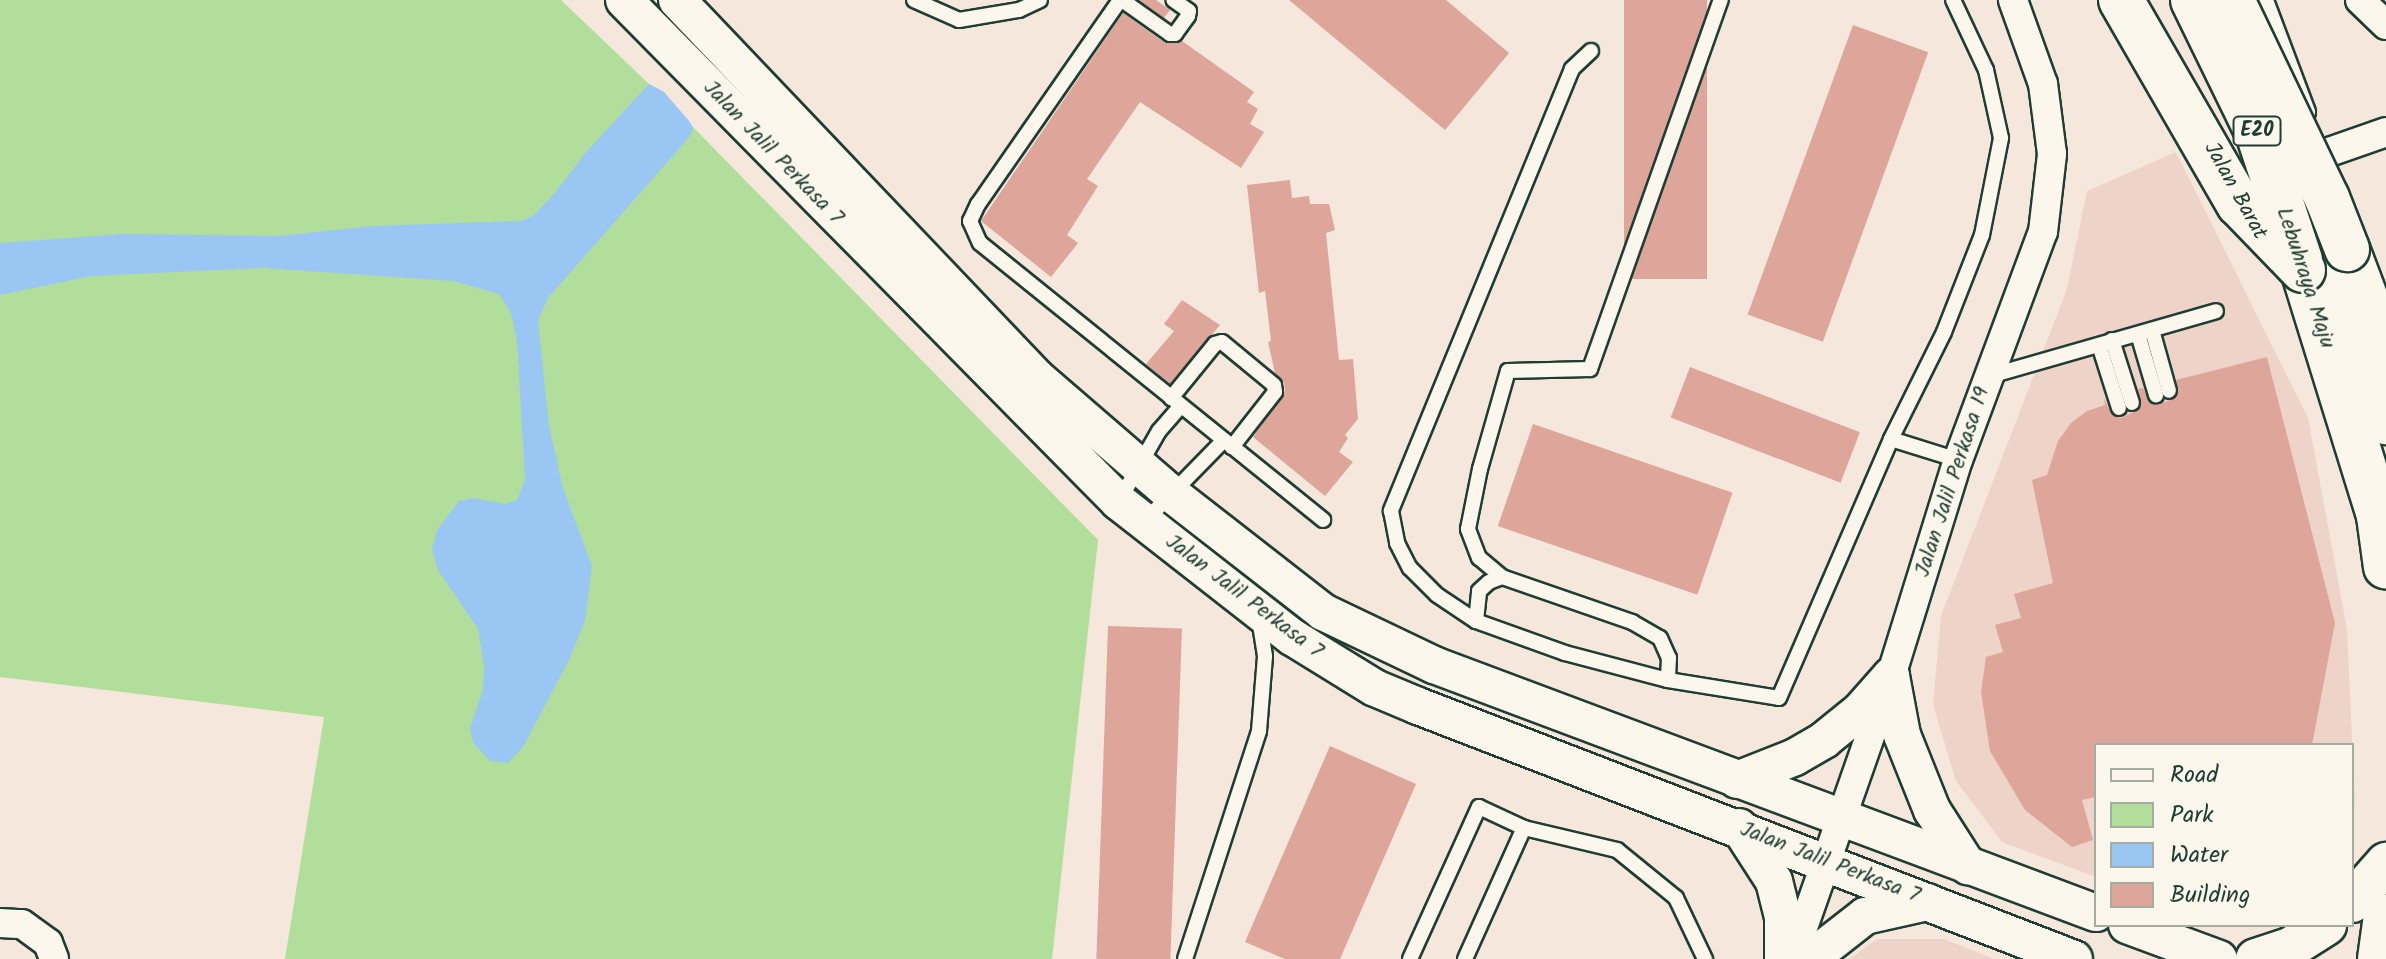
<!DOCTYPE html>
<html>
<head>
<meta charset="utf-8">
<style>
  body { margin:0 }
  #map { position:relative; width:2386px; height:959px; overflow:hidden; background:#f5e7dc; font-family:Kalam,sans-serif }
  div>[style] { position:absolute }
  .built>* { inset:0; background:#eed3c8 }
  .green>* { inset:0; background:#b2de9b }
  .water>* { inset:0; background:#99c6f3 }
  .building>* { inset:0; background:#dea59b; transform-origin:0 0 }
  .roads { filter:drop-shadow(2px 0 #1f3d34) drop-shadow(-2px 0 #1f3d34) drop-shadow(0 2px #1f3d34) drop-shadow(0 -2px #1f3d34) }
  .service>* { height:14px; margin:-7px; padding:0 7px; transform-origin:7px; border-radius:7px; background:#fbf7ec }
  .minor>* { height:28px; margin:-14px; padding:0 14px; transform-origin:14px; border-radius:14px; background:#fbf7ec }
  .tertiary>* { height:36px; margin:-18px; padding:0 18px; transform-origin:18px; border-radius:18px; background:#fbf7ec }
  .secondary>* { height:40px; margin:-20px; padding:0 20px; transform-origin:20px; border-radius:20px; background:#fbf7ec }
  .motorway>* { height:44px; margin:-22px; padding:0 22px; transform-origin:22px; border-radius:22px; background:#fbf7ec }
  .bridges { filter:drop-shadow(2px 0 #1f3d34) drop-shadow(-2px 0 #1f3d34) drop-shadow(0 2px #1f3d34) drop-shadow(0 -2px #1f3d34) }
  .motorway-bridge>* { height:44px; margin:-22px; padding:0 22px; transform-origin:22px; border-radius:22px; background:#fbf7ec }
  span { translate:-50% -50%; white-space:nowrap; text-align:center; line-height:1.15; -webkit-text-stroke:6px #fbf7ec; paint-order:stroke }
  .shield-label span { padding:2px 6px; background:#fbf7ec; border:2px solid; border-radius:6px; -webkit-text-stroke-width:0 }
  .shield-label { font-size:20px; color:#1f3d34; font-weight:700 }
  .street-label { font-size:22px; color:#1f3d34 }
  .legend { position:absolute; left:2094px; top:743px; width:260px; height:184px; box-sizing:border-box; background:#fbf7ec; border:2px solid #a3ada2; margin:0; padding:10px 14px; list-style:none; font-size:24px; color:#1f3d34 }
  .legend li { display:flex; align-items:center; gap:16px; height:40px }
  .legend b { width:40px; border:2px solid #a3ada2 }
</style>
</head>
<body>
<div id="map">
  <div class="built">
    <div style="clip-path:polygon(2176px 152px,2308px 418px,2347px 629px,2355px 803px,2352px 812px,2352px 745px,2096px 745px,2096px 877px,2002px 842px,1956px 781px,1933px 705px,1941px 616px,2067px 289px,2087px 191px)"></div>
    <div style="clip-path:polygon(1944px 939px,1994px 959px,1850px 959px,1877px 939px)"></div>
  </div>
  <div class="green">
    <div style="clip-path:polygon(0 0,561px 0,649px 84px,664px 92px,693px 127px,1098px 540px,1052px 959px,285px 959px,324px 717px,0 677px)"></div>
  </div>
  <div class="water">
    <div style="clip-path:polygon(649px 84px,664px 92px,689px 121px,693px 127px,691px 135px,548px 298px,538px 320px,549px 426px,563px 488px,592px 566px,585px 621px,569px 660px,523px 747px,508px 763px,490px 761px,473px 743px,470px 728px,483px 689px,484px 665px,478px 629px,438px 570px,432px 549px,437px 530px,459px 501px,473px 498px,506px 504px,517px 500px,525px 480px,517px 341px,511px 313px,499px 294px,453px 281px,264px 268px,91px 276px,0 295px,0 243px,124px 234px,279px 236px,373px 226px,521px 221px,534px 215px,554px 194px,587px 151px)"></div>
  </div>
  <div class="building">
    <div style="clip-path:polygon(1139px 0,1156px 0,1170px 10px,1164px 18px)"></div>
    <div style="clip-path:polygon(1289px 0,1446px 0,1509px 53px,1445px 130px)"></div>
    <div style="left:1624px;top:0;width:83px;height:279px"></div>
    <div style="clip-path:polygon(1123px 13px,1165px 43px,1182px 41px,1254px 92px,1247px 102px,1258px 109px,1250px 124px,1264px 132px,1241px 168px,1140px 102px,1087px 179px,1098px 186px,1067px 235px,1078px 243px,1051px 277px,981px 221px)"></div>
    <div style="left:1853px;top:25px;width:80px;height:308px;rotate:20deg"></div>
    <div style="clip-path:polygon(1290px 180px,1292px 198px,1309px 196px,1310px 204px,1329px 204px,1335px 230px,1326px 233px,1339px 360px,1353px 359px,1358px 419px,1345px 435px,1348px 438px,1339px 452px,1353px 462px,1325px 496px,1253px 437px,1285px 391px,1284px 383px,1275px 373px,1268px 342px,1271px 341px,1265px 291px,1259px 293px,1247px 185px)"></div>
    <div style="clip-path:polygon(1182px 300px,1220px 325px,1170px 384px,1146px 364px,1174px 331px,1164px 324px)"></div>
    <div style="clip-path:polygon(2267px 357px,2335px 623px,2312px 745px,2096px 745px,2096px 797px,2082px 800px,2093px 840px,2072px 847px,2025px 810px,1990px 751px,1981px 692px,1986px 657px,2003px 652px,1995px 625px,2021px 618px,2014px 594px,2053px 583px,2032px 480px,2047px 475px,2058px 441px,2071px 423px,2087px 411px,2105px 405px,2104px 398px,2112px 415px,2121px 418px,2140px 409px,2138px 389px,2143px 388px,2149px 402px,2158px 405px,2177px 397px,2176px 380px)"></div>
    <div style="left:1690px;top:367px;width:182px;height:54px;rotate:21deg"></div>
    <div style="left:1533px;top:424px;width:211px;height:108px;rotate:19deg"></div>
    <div style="left:1108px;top:626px;width:74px;height:333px;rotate:2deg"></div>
    <div style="clip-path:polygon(1330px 746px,1416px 784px,1340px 959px,1285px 959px,1245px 942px)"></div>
  </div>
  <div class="roads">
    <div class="service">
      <div style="left:914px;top:0;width:49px;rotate:24deg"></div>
      <div style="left:959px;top:20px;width:61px;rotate:-9.5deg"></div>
      <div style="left:1019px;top:10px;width:23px;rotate:-25deg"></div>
      <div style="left:1120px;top:0;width:249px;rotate:124.8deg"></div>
      <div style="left:978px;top:204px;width:19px;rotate:115deg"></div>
      <div style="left:970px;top:221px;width:24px;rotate:66deg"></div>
      <div style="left:980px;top:243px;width:441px;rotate:38.9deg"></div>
      <div style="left:1122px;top:0;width:59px;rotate:35.3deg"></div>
      <div style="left:1170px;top:34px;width:5px"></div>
      <div style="left:1175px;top:34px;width:22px;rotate:-54deg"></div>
      <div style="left:1188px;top:16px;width:5px;rotate:-79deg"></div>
      <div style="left:1189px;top:11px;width:19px;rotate:-145deg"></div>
      <div style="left:2266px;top:0;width:120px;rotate:69.4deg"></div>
      <div style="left:1591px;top:51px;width:26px;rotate:137deg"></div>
      <div style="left:1572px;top:69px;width:478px;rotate:112.3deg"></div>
      <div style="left:1391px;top:511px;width:33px;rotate:79deg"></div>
      <div style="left:1397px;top:543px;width:28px;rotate:63deg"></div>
      <div style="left:1410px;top:568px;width:38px;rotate:45deg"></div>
      <div style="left:1437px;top:595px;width:47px;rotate:33.7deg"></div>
      <div style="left:1476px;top:621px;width:95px;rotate:19.8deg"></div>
      <div style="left:1565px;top:653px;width:106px;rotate:14.7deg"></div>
      <div style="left:1668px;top:680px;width:112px;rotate:9.2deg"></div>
      <div style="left:1779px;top:698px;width:282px;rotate:-66.6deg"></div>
      <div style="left:1891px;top:439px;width:119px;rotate:-63.6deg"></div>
      <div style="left:1944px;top:332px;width:104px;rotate:-68.6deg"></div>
      <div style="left:1982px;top:235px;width:99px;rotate:-78.9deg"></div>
      <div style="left:2001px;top:138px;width:70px;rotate:-102.4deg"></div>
      <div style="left:1986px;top:70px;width:77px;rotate:-115.2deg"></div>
      <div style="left:2152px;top:330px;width:63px;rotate:74.4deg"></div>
      <div style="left:2138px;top:334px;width:64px;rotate:73.6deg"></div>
      <div style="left:2112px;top:340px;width:66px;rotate:72.4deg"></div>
      <div style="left:2099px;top:345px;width:66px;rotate:72.4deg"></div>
      <div style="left:1990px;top:376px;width:235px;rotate:-16deg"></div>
      <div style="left:1171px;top:398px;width:70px;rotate:-50.8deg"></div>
      <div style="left:1215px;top:344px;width:7px;rotate:-16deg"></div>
      <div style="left:1222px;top:342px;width:67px;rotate:39.6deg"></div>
      <div style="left:1274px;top:385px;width:7px;rotate:82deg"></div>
      <div style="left:1275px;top:392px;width:70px;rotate:128deg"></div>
      <div style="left:1891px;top:439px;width:70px;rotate:17.4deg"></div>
      <div style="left:1119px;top:501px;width:81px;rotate:-60.3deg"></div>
      <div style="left:1159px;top:431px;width:33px;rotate:-49deg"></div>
      <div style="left:1145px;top:521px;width:113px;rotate:-45.7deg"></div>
      <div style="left:1502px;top:577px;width:30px;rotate:-140deg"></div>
      <div style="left:1479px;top:558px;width:31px;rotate:-111deg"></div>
      <div style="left:1468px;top:529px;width:61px;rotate:-78.7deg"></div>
      <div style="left:1480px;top:469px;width:102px;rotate:-74.1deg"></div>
      <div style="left:1508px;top:371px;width:82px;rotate:-1.4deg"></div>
      <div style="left:1590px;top:369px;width:392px;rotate:-70.5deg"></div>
      <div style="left:1476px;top:621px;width:30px;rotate:-84deg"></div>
      <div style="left:1479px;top:591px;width:13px;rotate:-42deg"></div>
      <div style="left:1489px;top:582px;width:14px;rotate:-21deg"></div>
      <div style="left:1502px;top:577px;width:138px;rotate:19.1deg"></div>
      <div style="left:1632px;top:622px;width:32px;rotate:30deg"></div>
      <div style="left:1660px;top:638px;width:22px;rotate:66deg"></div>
      <div style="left:1669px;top:658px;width:22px;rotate:93deg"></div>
      <div style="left:1185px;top:959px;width:240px;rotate:-72deg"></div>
      <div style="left:1259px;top:731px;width:75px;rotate:-85.4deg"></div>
      <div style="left:1265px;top:656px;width:36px;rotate:-99deg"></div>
      <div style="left:1410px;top:959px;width:167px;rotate:-65.6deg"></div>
      <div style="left:1479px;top:807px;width:50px;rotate:25deg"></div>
      <div style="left:1524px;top:828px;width:96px;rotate:13.3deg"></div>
      <div style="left:1617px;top:850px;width:76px;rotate:39.1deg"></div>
      <div style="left:1676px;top:898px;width:68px;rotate:64.6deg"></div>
      <div style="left:1465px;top:959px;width:144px;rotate:-65.8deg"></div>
    </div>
    <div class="minor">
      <div style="left:2360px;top:0;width:36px;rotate:44deg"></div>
      <div style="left:2292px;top:165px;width:100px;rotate:-19.3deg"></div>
      <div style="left:0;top:923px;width:22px;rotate:3deg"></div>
      <div style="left:22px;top:924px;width:32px;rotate:36deg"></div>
      <div style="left:48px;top:943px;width:17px;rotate:69deg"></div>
      <div style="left:1792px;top:959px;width:300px;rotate:-70.7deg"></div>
      <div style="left:1891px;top:676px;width:226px;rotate:-72.8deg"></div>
      <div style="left:1958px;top:460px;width:243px;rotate:-69.6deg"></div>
      <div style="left:2043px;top:232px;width:79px;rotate:-83.4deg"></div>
      <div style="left:2052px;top:154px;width:71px;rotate:-97.3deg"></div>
      <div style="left:2043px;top:84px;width:89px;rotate:-109.7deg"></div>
    </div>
    <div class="tertiary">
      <div style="left:624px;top:0;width:705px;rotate:45.4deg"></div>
      <div style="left:1119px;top:502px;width:219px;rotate:38deg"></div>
      <div style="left:1292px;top:637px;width:97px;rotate:31.6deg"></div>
      <div style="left:1375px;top:688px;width:47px;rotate:22.7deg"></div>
      <div style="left:1418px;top:706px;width:703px;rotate:21.09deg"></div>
      <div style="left:677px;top:0;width:522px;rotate:46.4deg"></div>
      <div style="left:1037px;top:378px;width:174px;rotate:40.8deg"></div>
      <div style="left:1169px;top:492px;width:195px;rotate:37.9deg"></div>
      <div style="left:1323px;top:612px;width:123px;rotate:25.5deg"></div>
      <div style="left:1434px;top:665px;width:707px;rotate:20.54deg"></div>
      <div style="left:1891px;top:676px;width:60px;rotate:79.4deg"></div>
      <div style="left:1902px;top:735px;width:81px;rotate:68.2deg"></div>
      <div style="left:1932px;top:810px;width:67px;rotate:57.3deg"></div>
      <div style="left:1737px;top:780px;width:62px;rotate:-21.6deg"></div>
      <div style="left:1795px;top:757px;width:34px;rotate:-30deg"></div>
      <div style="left:1824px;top:740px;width:46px;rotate:-38.9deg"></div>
      <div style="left:1860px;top:711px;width:47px;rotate:-48.5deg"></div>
      <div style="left:1739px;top:827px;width:64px;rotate:57.1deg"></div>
      <div style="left:1774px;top:881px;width:38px;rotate:76deg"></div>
      <div style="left:1783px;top:918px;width:41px;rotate:90deg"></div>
      <div style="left:2127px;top:925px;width:98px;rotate:20.3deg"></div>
      <div style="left:1810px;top:959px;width:70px;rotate:-38deg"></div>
      <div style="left:1865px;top:916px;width:64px;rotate:-12.7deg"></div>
    </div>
    <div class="secondary">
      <div style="left:2295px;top:207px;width:75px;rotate:61.4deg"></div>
      <div style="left:2331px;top:273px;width:161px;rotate:70deg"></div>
      <div style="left:2352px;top:902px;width:52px;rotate:-48.9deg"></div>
      <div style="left:2256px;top:959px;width:36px;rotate:-18deg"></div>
      <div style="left:2290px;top:948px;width:43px;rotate:-32.6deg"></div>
    </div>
    <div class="motorway">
      <div style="left:2347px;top:249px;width:110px;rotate:69.3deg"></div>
      <div style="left:2303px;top:270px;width:257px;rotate:72.8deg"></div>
      <div style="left:2379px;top:516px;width:51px;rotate:82.2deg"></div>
      <div style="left:2380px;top:959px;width:43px;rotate:-82.1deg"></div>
    </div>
  </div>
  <div class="bridges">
    <div class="motorway-bridge">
      <div style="left:2121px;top:0;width:236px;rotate:60deg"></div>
      <div style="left:2239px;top:204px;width:92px;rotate:45.9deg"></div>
      <div style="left:2193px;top:0;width:148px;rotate:64deg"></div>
      <div style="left:2258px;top:133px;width:134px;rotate:71.7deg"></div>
      <div style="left:2232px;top:0;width:220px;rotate:64.4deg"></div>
      <div style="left:2327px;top:198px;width:55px;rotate:68.6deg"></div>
    </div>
  </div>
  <div class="shield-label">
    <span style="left:2257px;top:131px">E20</span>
  </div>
  <div class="street-label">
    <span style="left:773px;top:153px;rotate:46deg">Jalan Jalil Perkasa 7</span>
    <span style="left:2235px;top:191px;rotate:61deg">Jalan Barat</span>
    <span style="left:2305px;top:278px;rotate:72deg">Lebuhraya Maju</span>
    <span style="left:1953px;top:482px;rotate:-72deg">Jalan Jalil Perkasa 19</span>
    <span style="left:1244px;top:597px;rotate:37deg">Jalan Jalil Perkasa 7</span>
    <span style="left:1830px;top:863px;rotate:21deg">Jalan Jalil Perkasa 7</span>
  </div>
  <ul class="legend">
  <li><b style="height:10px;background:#fbf7ec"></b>Road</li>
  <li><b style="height:22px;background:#b2de9b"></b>Park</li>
  <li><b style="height:22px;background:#99c6f3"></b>Water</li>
  <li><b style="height:22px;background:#dea59b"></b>Building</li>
  </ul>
</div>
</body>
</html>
